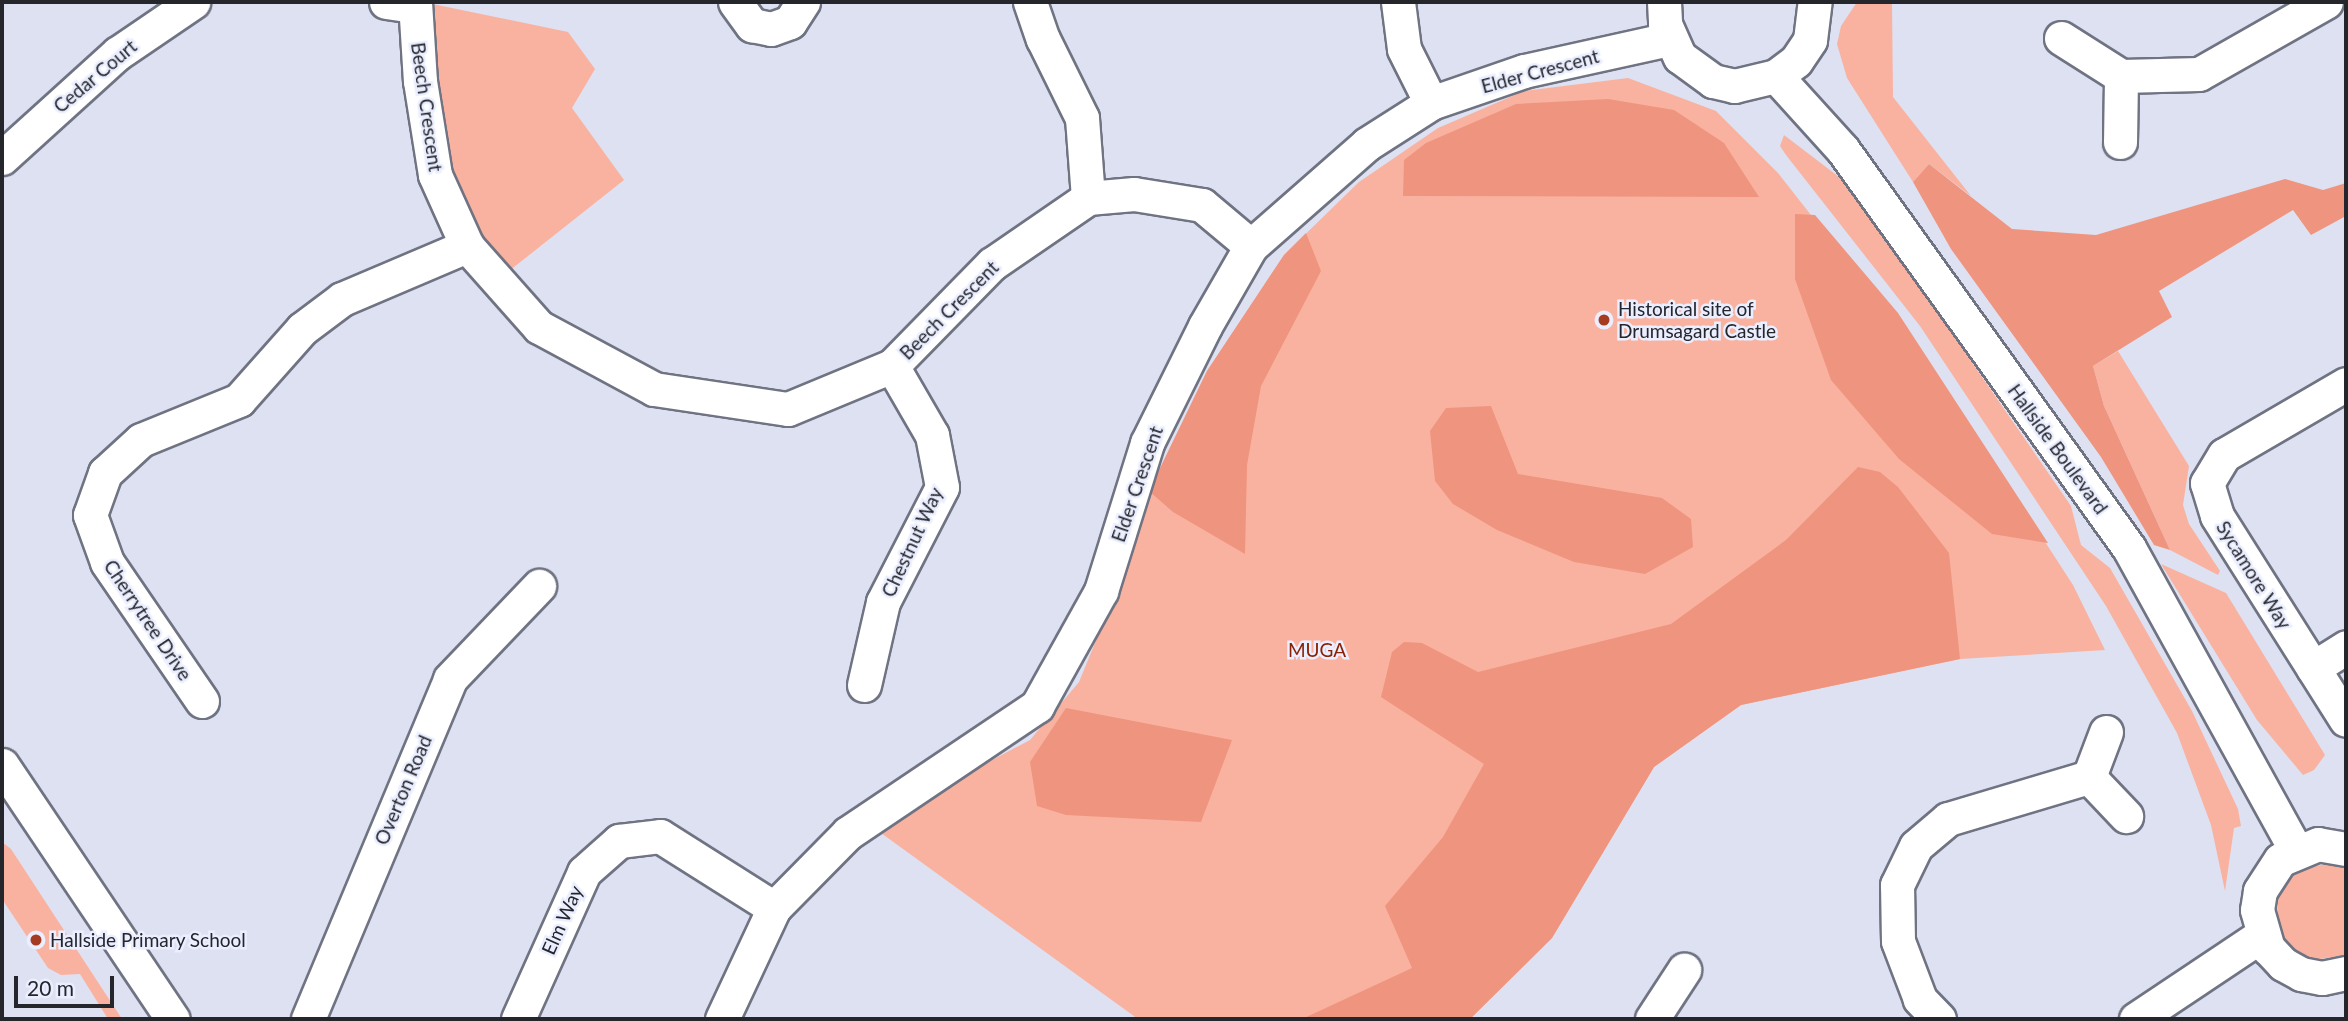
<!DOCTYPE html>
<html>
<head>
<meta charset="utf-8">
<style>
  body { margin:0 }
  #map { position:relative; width:2348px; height:1021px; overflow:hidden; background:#dde1f2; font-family:Lato,sans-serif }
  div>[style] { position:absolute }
  .green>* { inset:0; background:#f9b2a0 }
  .forest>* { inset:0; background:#ef947e }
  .roads { filter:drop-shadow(2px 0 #6f7382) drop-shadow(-2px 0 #6f7382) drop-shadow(0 2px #6f7382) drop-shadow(0 -2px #6f7382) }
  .minor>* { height:33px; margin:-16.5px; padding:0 16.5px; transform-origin:16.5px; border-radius:16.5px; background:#fff }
  .dots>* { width:19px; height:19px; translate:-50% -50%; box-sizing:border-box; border:4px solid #eaeeff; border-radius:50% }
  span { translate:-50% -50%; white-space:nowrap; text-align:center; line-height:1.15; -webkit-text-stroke:5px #eaeeff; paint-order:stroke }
  .street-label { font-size:19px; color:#24262c }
  .poi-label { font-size:19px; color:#24262c }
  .left { translate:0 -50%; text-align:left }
  .park-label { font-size:19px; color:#8b2103 }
  .frame { position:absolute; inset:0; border:4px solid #24262c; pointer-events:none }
  .scale { position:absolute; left:14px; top:976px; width:100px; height:32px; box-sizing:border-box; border:4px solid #24262c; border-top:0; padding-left:9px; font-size:21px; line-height:24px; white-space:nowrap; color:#24262c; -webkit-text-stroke:5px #eaeeff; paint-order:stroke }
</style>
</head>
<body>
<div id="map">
  <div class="green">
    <div style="clip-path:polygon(423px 2px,568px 32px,595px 69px,572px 108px,624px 180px,504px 275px,439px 171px)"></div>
    <div style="clip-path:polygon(1857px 2px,1892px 2px,1893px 97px,1971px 196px,1929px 164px,1913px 182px,1847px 78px,1837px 44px,1841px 26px)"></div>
    <div style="clip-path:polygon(1628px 78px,1716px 111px,1778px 173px,1887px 312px,1979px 440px,2073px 585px,2105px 650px,1960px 659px,1741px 705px,1654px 767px,1552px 938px,1470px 1019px,1138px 1019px,881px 833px,930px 793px,1030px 740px,1079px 682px,1124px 572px,1149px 491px,1207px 371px,1284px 255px,1359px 182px,1438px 128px,1524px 91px)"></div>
    <div style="clip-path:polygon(1784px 135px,1843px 180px,1882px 232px,2071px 506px,2081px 545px,2110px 568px,2192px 711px,2238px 809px,2241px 826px,2234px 828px,2225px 891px,2211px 825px,2177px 733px,2106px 606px,1920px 326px,1786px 155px,1780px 146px)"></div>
    <div style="clip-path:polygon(2118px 351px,2189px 466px,2183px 505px,2189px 524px,2220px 571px,2218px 575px,2170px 550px,2104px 406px,2093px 366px)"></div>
    <div style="clip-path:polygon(2161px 564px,2226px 593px,2325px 755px,2314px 770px,2303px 775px,2257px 720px)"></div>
    <div style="clip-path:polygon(2px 842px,11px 849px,122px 1019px,108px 1019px,80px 974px,61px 975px,48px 968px,2px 899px)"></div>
    <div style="clip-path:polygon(2329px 863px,2346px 868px,2346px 955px,2313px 960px,2286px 944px,2278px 929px,2277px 896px,2297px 871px)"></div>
  </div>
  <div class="forest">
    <div style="clip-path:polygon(1608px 99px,1674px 110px,1724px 143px,1759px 197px,1403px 196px,1404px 160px,1426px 143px,1516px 104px)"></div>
    <div style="clip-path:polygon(1929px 164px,2012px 229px,2096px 235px,2285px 179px,2323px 190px,2346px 183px,2346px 216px,2311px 235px,2293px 210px,2159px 291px,2172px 317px,2093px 366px,2104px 406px,2170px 550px,2154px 545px,2101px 457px,1951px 249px,1913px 182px)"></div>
    <div style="clip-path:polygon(1795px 214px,1815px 215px,1898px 313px,2048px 543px,1992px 534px,1899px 459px,1831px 380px,1795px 279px)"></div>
    <div style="clip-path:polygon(1306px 233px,1321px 271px,1261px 386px,1247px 465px,1245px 554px,1173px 512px,1149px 491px,1207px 371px,1284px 255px)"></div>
    <div style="clip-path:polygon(1491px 406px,1518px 474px,1662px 498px,1691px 519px,1693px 547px,1645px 574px,1574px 562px,1497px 530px,1453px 504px,1435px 481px,1430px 431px,1446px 408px)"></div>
    <div style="clip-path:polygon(1858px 467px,1880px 472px,1898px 487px,1949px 553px,1960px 659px,1741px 705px,1654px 767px,1552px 938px,1470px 1019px,1302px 1019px,1412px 968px,1385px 906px,1443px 837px,1484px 764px,1381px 697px,1392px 652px,1404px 642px,1422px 643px,1478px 672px,1671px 624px,1786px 540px)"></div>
    <div style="clip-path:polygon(1066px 708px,1232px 740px,1201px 822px,1066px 815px,1037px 806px,1030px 762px)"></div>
  </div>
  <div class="roads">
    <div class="minor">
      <div style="left:386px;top:2px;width:29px;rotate:8deg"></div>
      <div style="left:415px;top:2px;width:79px;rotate:86.4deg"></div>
      <div style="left:420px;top:81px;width:95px;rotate:80.9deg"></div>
      <div style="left:435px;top:175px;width:78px;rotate:65.7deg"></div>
      <div style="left:467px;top:246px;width:108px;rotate:48.4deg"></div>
      <div style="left:539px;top:327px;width:131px;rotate:28.3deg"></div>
      <div style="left:654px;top:389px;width:135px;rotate:8.5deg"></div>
      <div style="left:788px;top:409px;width:113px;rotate:-22.5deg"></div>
      <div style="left:892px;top:366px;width:143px;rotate:-45.6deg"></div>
      <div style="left:992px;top:264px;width:116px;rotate:-34.5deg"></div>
      <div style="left:1088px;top:198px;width:46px;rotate:-5deg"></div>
      <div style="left:1134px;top:194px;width:69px;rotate:9.2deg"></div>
      <div style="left:1202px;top:205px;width:64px;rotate:39.9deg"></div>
      <div style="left:735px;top:2px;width:29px;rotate:54deg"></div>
      <div style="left:752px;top:25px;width:19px;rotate:12deg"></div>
      <div style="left:771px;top:29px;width:20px;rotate:-20deg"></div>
      <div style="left:790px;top:22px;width:24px;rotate:-57deg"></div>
      <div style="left:1030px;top:2px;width:39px;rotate:71deg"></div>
      <div style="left:1043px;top:39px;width:88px;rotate:63.7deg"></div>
      <div style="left:1082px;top:118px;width:80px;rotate:85.7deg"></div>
      <div style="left:1398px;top:2px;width:47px;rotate:82.7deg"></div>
      <div style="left:1404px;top:49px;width:60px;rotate:63.4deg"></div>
      <div style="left:1664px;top:2px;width:22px;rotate:87deg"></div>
      <div style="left:1665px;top:24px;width:36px;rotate:66deg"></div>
      <div style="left:1680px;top:57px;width:41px;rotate:36deg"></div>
      <div style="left:1713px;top:81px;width:22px;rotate:13deg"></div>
      <div style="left:1734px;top:86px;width:43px;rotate:-13.4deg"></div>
      <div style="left:1776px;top:76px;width:25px;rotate:-37deg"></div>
      <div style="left:1796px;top:61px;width:25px;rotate:-56deg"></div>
      <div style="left:1810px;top:40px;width:38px;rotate:-83deg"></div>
      <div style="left:2061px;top:38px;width:71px;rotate:32.3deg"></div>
      <div style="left:2121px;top:76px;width:78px;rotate:-1.5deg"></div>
      <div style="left:2199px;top:74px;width:146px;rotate:-29.6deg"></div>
      <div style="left:1776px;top:76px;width:100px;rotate:47.8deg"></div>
      <div style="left:1843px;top:150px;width:490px;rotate:54.3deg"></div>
      <div style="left:2129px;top:548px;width:345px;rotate:61.1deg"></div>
      <div style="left:2120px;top:142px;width:66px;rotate:-89.1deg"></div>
      <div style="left:2px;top:158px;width:156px;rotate:-42.2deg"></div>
      <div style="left:118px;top:53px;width:91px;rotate:-34.2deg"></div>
      <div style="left:2346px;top:384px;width:141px;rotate:149.8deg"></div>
      <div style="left:2224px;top:455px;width:33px;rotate:121deg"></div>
      <div style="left:2207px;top:483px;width:34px;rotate:73deg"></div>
      <div style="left:2217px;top:516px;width:241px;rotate:57.7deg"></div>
      <div style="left:2313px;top:668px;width:39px;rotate:-32deg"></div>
      <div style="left:864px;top:685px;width:85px;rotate:-77.1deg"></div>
      <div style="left:883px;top:602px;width:129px;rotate:-62.8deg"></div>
      <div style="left:942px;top:487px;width:53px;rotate:-100.9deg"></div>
      <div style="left:932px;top:435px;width:80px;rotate:-120.1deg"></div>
      <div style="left:202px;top:701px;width:168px;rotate:-124.4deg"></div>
      <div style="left:107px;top:562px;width:50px;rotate:-109.9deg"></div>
      <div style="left:90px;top:515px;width:45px;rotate:-70.3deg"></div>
      <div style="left:105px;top:473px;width:49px;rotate:-42.5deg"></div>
      <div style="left:141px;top:440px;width:106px;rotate:-22.2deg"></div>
      <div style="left:239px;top:400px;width:95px;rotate:-48.4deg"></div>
      <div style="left:302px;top:329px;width:50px;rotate:-36.9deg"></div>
      <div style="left:342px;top:299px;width:136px;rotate:-23deg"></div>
      <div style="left:2106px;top:732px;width:48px;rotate:110.7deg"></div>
      <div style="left:2089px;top:777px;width:54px;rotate:46.5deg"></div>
      <div style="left:2px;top:765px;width:306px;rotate:56.1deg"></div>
      <div style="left:2346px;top:849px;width:28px;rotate:-170deg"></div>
      <div style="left:2318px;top:844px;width:41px;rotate:157.2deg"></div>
      <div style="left:2280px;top:860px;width:37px;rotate:123deg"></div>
      <div style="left:2260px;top:891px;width:19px;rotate:99deg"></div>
      <div style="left:2257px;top:910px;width:40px;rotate:74deg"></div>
      <div style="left:2268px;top:948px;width:22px;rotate:47deg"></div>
      <div style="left:2283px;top:964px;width:21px;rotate:29deg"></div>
      <div style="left:2301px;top:974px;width:21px;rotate:11deg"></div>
      <div style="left:2322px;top:978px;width:25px;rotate:-12deg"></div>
      <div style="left:308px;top:1019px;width:368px;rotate:-67.3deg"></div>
      <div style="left:450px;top:679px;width:129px;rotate:-46.3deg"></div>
      <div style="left:518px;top:1019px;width:161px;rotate:-65.8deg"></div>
      <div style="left:584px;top:872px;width:47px;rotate:-41.5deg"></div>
      <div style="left:619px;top:841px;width:41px;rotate:-7deg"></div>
      <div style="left:660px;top:836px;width:135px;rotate:32.3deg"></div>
      <div style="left:722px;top:1019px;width:123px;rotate:-64.9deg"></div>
      <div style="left:774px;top:908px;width:105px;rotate:-45.4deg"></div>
      <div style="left:848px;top:833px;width:228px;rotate:-33.9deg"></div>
      <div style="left:1037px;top:706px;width:132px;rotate:-60.9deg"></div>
      <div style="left:1101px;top:591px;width:155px;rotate:-72.7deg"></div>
      <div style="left:1147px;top:443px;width:131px;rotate:-63.6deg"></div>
      <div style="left:1205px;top:326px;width:92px;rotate:-60.1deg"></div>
      <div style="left:1251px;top:246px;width:154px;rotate:-41.3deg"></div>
      <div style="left:1367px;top:144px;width:76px;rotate:-32.6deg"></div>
      <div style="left:1431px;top:103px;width:98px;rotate:-19deg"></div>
      <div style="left:1524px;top:71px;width:148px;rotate:-12.4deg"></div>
      <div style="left:1652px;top:1019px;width:59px;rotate:-56.9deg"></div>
      <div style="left:1939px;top:1019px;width:28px;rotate:-134deg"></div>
      <div style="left:1920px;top:999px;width:62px;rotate:-110.8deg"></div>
      <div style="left:1898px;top:941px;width:56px;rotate:-91deg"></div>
      <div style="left:1897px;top:885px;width:43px;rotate:-64deg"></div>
      <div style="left:1916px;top:846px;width:42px;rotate:-40.2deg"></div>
      <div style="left:1948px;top:819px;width:147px;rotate:-16.6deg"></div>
      <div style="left:2136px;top:1019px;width:151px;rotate:-33.7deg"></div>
    </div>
  </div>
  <div class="dots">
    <div style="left:1604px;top:320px;background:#a53c22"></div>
    <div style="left:36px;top:940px;background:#a53c22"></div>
  </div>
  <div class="street-label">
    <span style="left:1540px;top:71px;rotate:-15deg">Elder Crescent</span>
    <span style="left:95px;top:76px;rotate:-40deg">Cedar Court</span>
    <span style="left:427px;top:107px;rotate:82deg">Beech Crescent</span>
    <span style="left:949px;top:310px;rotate:-45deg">Beech Crescent</span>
    <span style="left:2058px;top:449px;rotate:54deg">Hallside Boulevard</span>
    <span style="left:1137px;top:484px;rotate:-71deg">Elder Crescent</span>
    <span style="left:912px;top:542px;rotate:-65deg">Chestnut Way</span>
    <span style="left:2254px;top:575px;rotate:58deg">Sycamore Way</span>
    <span style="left:148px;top:620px;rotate:56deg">Cherrytree Drive</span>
    <span style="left:403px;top:790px;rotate:-67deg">Overton Road</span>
    <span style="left:562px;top:920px;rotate:-66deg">Elm Way</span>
  </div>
  <div class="poi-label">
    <span class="left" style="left:1618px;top:320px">Historical site of<br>Drumsagard Castle</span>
    <span class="left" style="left:50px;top:940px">Hallside Primary School</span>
  </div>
  <div class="park-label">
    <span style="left:1317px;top:650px">MUGA</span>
  </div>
  <div class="frame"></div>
  <div class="scale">20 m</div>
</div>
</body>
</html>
